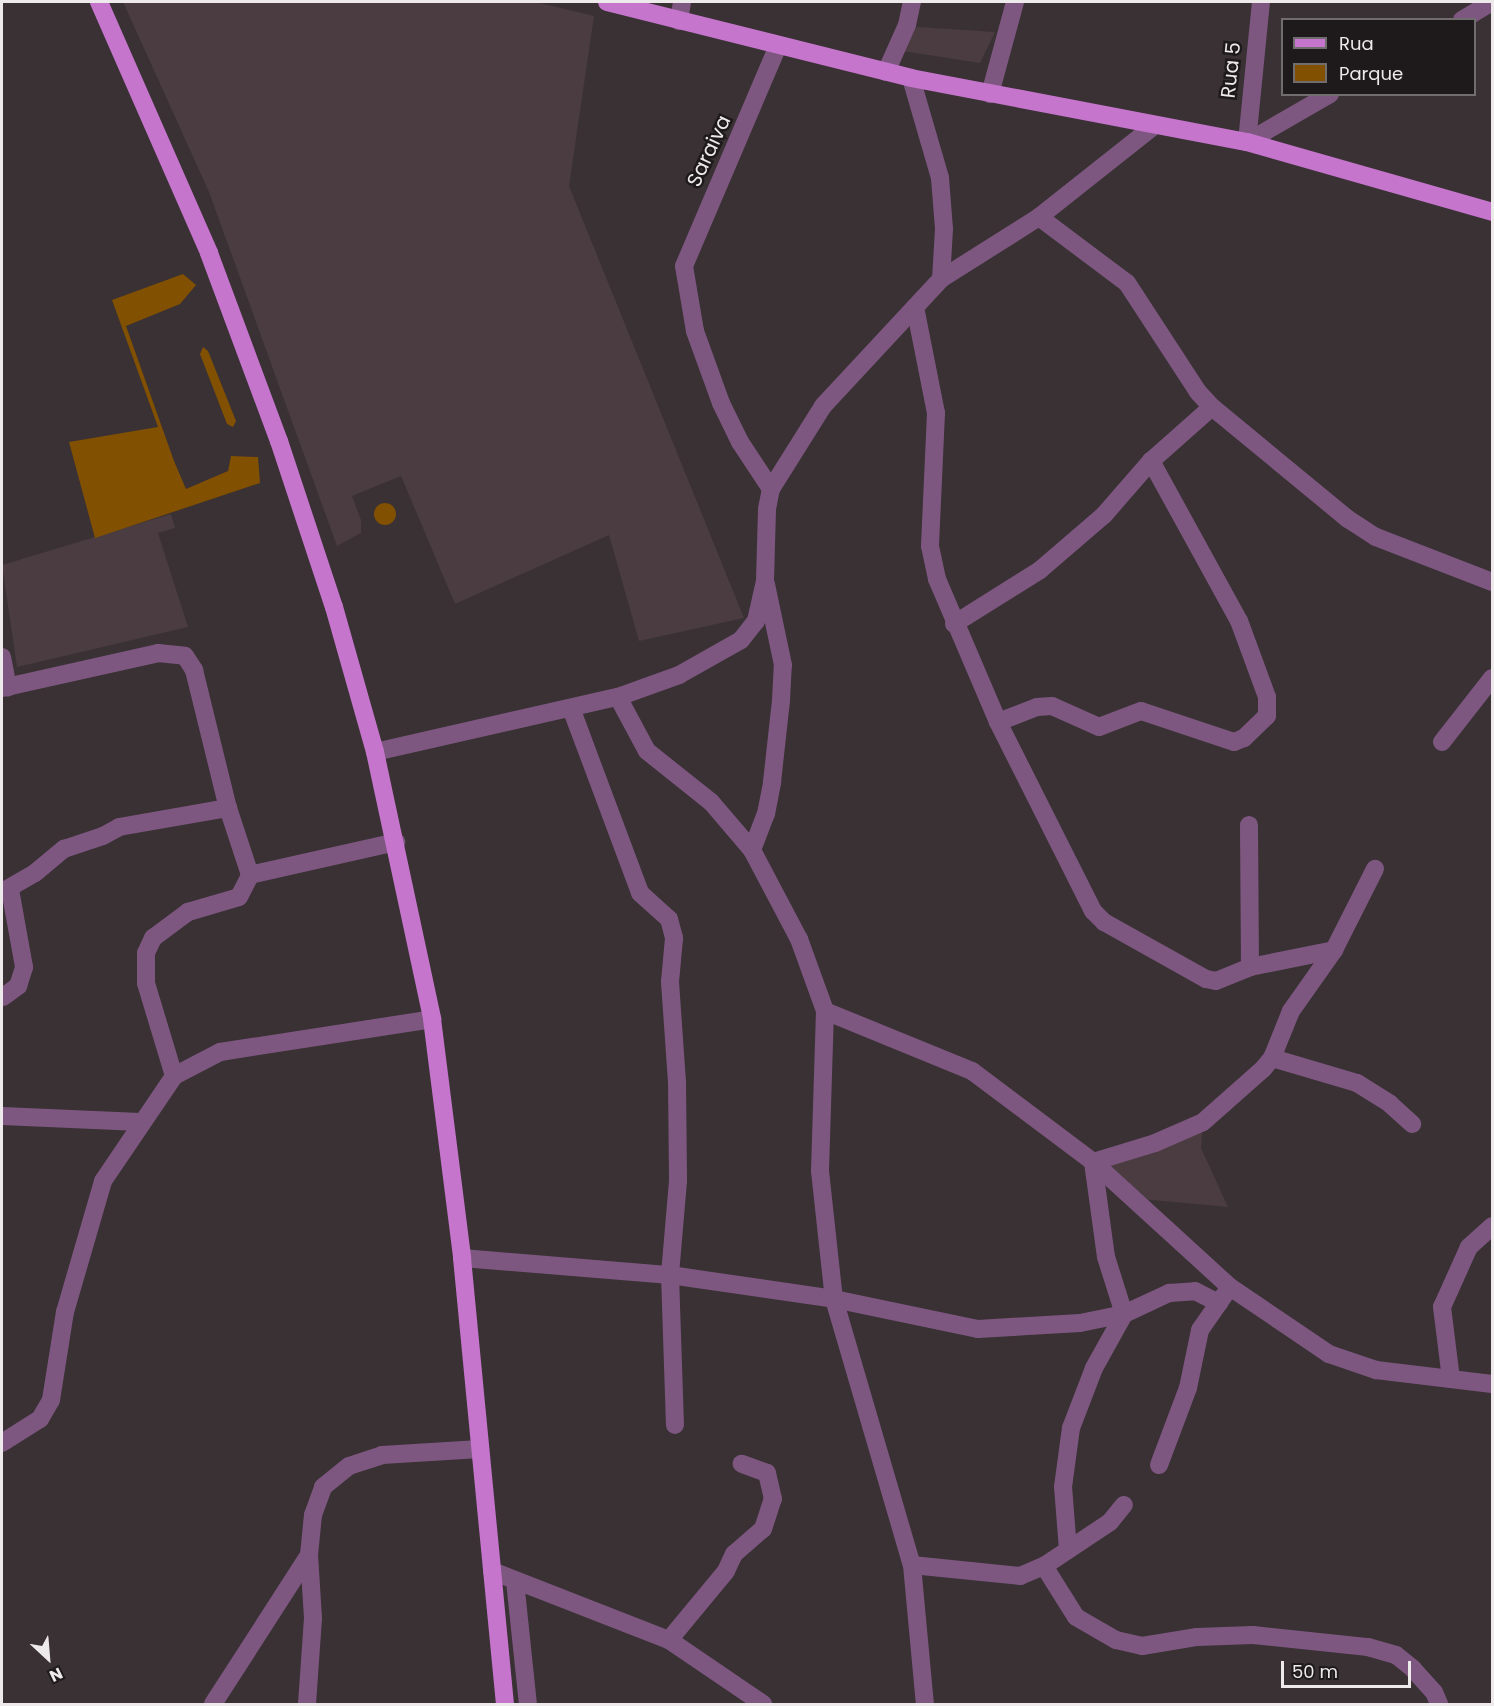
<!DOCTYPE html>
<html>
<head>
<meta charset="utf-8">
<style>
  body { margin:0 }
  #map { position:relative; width:1494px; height:1706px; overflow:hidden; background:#393134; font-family:Poppins,sans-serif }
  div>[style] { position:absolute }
  .built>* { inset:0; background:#4a3c40 }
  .green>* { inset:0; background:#825001 }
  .round { border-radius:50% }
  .minor>* { height:18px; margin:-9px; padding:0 9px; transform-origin:9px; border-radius:9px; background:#7e5781 }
  .major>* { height:18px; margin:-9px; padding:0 9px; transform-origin:9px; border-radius:9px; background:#c575cc }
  span { translate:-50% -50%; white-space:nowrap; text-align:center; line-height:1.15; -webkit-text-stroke:5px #1e1a1b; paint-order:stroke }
  .street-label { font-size:20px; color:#eee9ea }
  .frame { position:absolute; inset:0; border:3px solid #eee9ea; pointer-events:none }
  .legend { position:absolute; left:1281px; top:18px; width:195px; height:78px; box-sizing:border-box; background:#1e1a1b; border:2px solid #716d6e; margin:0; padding:8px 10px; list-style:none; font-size:18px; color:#eee9ea }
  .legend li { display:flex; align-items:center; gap:12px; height:30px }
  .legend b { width:30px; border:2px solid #716d6e }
  .north { position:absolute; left:18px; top:1628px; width:60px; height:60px; -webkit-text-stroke:4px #1e1a1b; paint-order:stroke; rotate:154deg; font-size:16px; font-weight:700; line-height:24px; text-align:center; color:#eee9ea }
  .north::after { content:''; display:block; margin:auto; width:21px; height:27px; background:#eee9ea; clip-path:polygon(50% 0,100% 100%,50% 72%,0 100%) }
  .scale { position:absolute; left:1281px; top:1661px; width:130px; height:27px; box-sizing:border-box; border:3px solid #eee9ea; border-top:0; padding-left:8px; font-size:18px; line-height:21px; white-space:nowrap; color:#eee9ea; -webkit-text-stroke:4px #1e1a1b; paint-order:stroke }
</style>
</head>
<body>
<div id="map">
  <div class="built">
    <div style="clip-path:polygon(123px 2px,536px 2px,594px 16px,569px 186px,744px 618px,639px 641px,609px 535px,455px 604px,401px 476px,352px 496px,361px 520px,361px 533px,337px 546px,209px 192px)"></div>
    <div style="clip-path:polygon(917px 27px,995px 32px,980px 63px,902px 51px)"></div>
    <div style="clip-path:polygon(171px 514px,175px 528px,158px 533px,188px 627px,17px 667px,2px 565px)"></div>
    <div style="clip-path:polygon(1203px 1122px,1201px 1148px,1228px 1207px,1130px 1198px,1093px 1162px)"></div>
  </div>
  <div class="green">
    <div style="clip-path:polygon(183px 274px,196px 285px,180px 304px,126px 326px,174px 461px,186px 489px,228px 471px,231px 456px,258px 457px,260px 483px,95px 538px,69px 442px,158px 427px,112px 300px)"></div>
    <div style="clip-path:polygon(203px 347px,208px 351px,236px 421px,233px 427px,227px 424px,200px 354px)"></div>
    <div class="round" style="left:374px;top:503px;width:22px;height:22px"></div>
  </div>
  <div class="minor">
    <div style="left:1462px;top:20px;width:35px;rotate:-31deg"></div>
    <div style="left:679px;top:21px;width:19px;rotate:-81deg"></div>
    <div style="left:886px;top:72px;width:51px;rotate:-65.9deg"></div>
    <div style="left:907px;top:25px;width:24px;rotate:-78deg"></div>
    <div style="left:911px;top:78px;width:104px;rotate:73.8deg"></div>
    <div style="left:940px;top:178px;width:51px;rotate:85.5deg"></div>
    <div style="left:944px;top:229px;width:50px;rotate:93.4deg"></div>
    <div style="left:990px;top:94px;width:95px;rotate:-74.8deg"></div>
    <div style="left:1247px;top:142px;width:141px;rotate:-84.3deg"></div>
    <div style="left:1247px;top:142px;width:96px;rotate:-30deg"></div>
    <div style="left:1039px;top:217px;width:110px;rotate:36.9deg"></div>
    <div style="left:1127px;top:283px;width:130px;rotate:56.9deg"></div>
    <div style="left:1198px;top:392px;width:21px;rotate:47deg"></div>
    <div style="left:1212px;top:407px;width:176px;rotate:39.5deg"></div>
    <div style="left:1348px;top:519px;width:33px;rotate:33deg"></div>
    <div style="left:1376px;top:537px;width:124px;rotate:21.2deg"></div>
    <div style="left:915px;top:307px;width:108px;rotate:78.8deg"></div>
    <div style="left:936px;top:413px;width:133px;rotate:92.6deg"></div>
    <div style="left:930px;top:546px;width:34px;rotate:78deg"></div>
    <div style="left:937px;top:579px;width:155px;rotate:66.9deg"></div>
    <div style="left:998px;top:722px;width:212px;rotate:63.3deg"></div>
    <div style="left:1093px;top:911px;width:16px;rotate:45deg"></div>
    <div style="left:1104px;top:922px;width:117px;rotate:29.2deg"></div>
    <div style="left:1206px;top:979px;width:10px;rotate:11deg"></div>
    <div style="left:1216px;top:981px;width:37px;rotate:-22deg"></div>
    <div style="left:1250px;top:967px;width:86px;rotate:-11.4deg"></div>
    <div style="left:771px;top:489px;width:56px;rotate:-123.4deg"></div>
    <div style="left:740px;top:442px;width:43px;rotate:-116deg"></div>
    <div style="left:721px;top:403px;width:77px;rotate:-109.9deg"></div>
    <div style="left:695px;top:331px;width:66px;rotate:-99.6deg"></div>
    <div style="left:684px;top:266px;width:239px;rotate:-66.9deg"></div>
    <div style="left:954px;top:624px;width:102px;rotate:-32.1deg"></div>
    <div style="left:1040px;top:570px;width:84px;rotate:-40.7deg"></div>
    <div style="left:1104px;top:515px;width:72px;rotate:-49deg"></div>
    <div style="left:1151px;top:461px;width:81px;rotate:-41.5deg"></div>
    <div style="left:2px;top:657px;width:31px;rotate:79deg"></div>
    <div style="left:2px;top:688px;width:160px;rotate:-12.6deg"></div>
    <div style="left:158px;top:653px;width:27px;rotate:6deg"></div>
    <div style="left:185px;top:656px;width:17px;rotate:57deg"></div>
    <div style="left:194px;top:670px;width:142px;rotate:76.2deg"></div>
    <div style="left:228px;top:808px;width:71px;rotate:71.8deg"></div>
    <div style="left:618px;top:697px;width:61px;rotate:61.8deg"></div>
    <div style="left:647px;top:751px;width:82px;rotate:38.6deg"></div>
    <div style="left:711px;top:802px;width:63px;rotate:49.5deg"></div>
    <div style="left:752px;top:850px;width:101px;rotate:62.2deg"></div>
    <div style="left:799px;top:939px;width:77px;rotate:70.1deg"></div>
    <div style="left:825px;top:1011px;width:159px;rotate:22.2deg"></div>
    <div style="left:972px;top:1071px;width:151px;rotate:36.9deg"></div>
    <div style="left:1093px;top:1162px;width:185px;rotate:42.4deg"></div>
    <div style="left:1230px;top:1287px;width:120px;rotate:34.1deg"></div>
    <div style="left:1329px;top:1354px;width:50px;rotate:18.8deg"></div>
    <div style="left:1376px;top:1370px;width:117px;rotate:6.9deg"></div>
    <div style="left:571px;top:708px;width:197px;rotate:69.5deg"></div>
    <div style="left:640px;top:893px;width:39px;rotate:42deg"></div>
    <div style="left:669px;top:919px;width:20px;rotate:75deg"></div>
    <div style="left:674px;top:938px;width:44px;rotate:95.2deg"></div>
    <div style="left:670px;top:982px;width:100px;rotate:86deg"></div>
    <div style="left:677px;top:1082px;width:99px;rotate:89.4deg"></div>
    <div style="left:678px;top:1181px;width:94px;rotate:94.9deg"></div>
    <div style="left:670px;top:1275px;width:150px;rotate:88.1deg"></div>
    <div style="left:998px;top:722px;width:42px;rotate:-21deg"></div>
    <div style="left:1037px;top:707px;width:15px;rotate:-4deg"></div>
    <div style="left:1052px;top:706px;width:51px;rotate:24.1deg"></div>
    <div style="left:1099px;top:727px;width:45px;rotate:-20.9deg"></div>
    <div style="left:1141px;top:711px;width:98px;rotate:18.4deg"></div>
    <div style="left:1234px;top:742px;width:11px;rotate:-22deg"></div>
    <div style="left:1244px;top:738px;width:32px;rotate:-44deg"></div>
    <div style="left:1267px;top:716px;width:19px;rotate:-90deg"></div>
    <div style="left:1267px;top:697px;width:81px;rotate:-110.2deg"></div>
    <div style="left:1239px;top:621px;width:183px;rotate:-118.8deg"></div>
    <div style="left:1442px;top:742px;width:81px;rotate:-52deg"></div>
    <div style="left:375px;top:752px;width:249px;rotate:-12.8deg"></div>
    <div style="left:618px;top:697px;width:65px;rotate:-19.8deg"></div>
    <div style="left:679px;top:675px;width:71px;rotate:-29.4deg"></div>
    <div style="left:741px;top:640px;width:24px;rotate:-52deg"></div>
    <div style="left:756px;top:621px;width:41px;rotate:-77.3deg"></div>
    <div style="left:765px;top:581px;width:72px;rotate:-88.4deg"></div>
    <div style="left:767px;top:509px;width:20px;rotate:-79deg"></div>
    <div style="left:771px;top:489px;width:98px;rotate:-57.9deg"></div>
    <div style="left:823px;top:406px;width:173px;rotate:-47.1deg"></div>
    <div style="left:941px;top:279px;width:116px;rotate:-32.3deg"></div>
    <div style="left:1039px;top:217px;width:147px;rotate:-38.4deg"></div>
    <div style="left:1249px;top:825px;width:142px;rotate:89.6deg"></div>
    <div style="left:752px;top:850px;width:39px;rotate:-69deg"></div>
    <div style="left:766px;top:814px;width:33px;rotate:-79deg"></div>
    <div style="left:772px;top:782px;width:82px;rotate:-83.7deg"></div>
    <div style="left:781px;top:700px;width:35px;rotate:-87deg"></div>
    <div style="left:783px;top:665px;width:83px;rotate:-101.9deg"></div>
    <div style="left:2px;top:892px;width:38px;rotate:-30deg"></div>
    <div style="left:35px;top:873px;width:38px;rotate:-40deg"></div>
    <div style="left:64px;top:849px;width:41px;rotate:-18.4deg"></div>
    <div style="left:103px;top:836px;width:18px;rotate:-29deg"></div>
    <div style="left:119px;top:827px;width:111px;rotate:-9.9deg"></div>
    <div style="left:3px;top:997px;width:19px;rotate:-36deg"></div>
    <div style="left:18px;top:986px;width:20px;rotate:-72deg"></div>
    <div style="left:24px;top:967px;width:79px;rotate:-100.2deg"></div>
    <div style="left:825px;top:1011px;width:160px;rotate:91.8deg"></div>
    <div style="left:820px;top:1171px;width:129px;rotate:83.8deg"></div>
    <div style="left:834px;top:1299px;width:277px;rotate:73.7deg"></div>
    <div style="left:912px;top:1565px;width:140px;rotate:84.7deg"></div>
    <div style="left:1272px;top:1058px;width:89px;rotate:16.4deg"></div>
    <div style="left:1357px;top:1083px;width:39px;rotate:32deg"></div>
    <div style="left:1390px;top:1104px;width:30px;rotate:42deg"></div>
    <div style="left:174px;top:1076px;width:97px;rotate:-106.8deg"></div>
    <div style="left:146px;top:983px;width:30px;rotate:-90deg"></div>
    <div style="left:146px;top:953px;width:17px;rotate:-65deg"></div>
    <div style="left:153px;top:938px;width:44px;rotate:-36.6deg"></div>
    <div style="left:188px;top:912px;width:53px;rotate:-16.4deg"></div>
    <div style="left:239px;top:897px;width:25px;rotate:-63deg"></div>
    <div style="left:250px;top:875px;width:150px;rotate:-12.7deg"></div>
    <div style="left:2px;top:1116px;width:138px;rotate:2.5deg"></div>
    <div style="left:462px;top:1258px;width:209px;rotate:4.7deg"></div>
    <div style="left:670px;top:1275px;width:166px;rotate:8.3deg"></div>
    <div style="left:834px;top:1299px;width:147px;rotate:11.8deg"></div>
    <div style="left:978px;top:1329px;width:102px;rotate:-3.4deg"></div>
    <div style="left:1080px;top:1323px;width:45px;rotate:-11.6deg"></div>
    <div style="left:1124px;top:1314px;width:50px;rotate:-25deg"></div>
    <div style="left:1169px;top:1293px;width:26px;rotate:-4deg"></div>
    <div style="left:1195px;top:1291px;width:27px;rotate:27deg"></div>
    <div style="left:1451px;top:1379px;width:73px;rotate:-97.1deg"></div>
    <div style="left:1442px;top:1307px;width:66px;rotate:-65.8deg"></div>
    <div style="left:1469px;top:1247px;width:31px;rotate:-42deg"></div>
    <div style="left:2px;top:1443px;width:45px;rotate:-32.3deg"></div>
    <div style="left:40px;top:1419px;width:22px;rotate:-60deg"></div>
    <div style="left:51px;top:1400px;width:89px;rotate:-81deg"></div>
    <div style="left:65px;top:1312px;width:136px;rotate:-73.8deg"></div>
    <div style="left:103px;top:1181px;width:127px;rotate:-55.9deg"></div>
    <div style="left:174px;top:1076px;width:52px;rotate:-27.6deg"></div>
    <div style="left:220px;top:1052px;width:215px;rotate:-8.8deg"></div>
    <div style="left:1159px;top:1465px;width:82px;rotate:-69.4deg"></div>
    <div style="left:1188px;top:1388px;width:59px;rotate:-78.3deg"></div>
    <div style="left:1200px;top:1330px;width:44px;rotate:-55.2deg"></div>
    <div style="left:1068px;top:1550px;width:63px;rotate:-94.5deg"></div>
    <div style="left:1063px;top:1487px;width:60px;rotate:-82.3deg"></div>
    <div style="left:1071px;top:1428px;width:64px;rotate:-69deg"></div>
    <div style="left:1094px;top:1368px;width:62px;rotate:-60.9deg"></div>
    <div style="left:1124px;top:1314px;width:60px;rotate:-107.5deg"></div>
    <div style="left:1106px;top:1257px;width:96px;rotate:-97.8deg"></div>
    <div style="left:1093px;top:1162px;width:65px;rotate:-17deg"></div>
    <div style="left:1155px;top:1143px;width:52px;rotate:-23.6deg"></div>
    <div style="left:1203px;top:1122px;width:80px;rotate:-41.5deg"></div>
    <div style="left:1263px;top:1069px;width:14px;rotate:-51deg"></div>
    <div style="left:1272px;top:1058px;width:51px;rotate:-68deg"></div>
    <div style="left:1291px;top:1011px;width:75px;rotate:-54.8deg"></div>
    <div style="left:1334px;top:950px;width:91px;rotate:-63.2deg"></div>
    <div style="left:912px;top:1565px;width:109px;rotate:5.8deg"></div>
    <div style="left:1020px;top:1576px;width:26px;rotate:-23deg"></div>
    <div style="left:1044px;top:1566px;width:79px;rotate:-33.7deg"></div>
    <div style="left:1110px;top:1522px;width:22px;rotate:-51deg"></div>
    <div style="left:1044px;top:1566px;width:60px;rotate:57.9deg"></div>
    <div style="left:1076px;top:1617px;width:46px;rotate:29.9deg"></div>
    <div style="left:1116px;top:1640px;width:27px;rotate:13deg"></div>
    <div style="left:1142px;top:1646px;width:56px;rotate:-9.3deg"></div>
    <div style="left:1197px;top:1637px;width:56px;rotate:-2deg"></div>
    <div style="left:1253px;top:1635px;width:116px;rotate:6deg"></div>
    <div style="left:1368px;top:1647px;width:29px;rotate:16deg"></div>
    <div style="left:1396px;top:1655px;width:22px;rotate:39deg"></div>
    <div style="left:1413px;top:1669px;width:31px;rotate:48deg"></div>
    <div style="left:1434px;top:1692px;width:13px;rotate:67deg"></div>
    <div style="left:492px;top:1571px;width:190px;rotate:21.3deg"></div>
    <div style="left:669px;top:1640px;width:114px;rotate:34.2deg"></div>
    <div style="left:515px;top:1581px;width:124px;rotate:84deg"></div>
    <div style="left:669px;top:1640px;width:89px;rotate:-50.4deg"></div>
    <div style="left:726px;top:1571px;width:19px;rotate:-65deg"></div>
    <div style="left:734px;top:1554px;width:38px;rotate:-41deg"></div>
    <div style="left:763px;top:1529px;width:32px;rotate:-72deg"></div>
    <div style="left:773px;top:1499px;width:27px;rotate:-103deg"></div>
    <div style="left:767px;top:1473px;width:27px;rotate:-160deg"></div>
    <div style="left:213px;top:1704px;width:177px;rotate:-57.2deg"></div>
    <div style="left:307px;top:1704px;width:86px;rotate:-86deg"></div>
    <div style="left:313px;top:1618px;width:63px;rotate:-93.6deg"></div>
    <div style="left:309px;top:1555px;width:40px;rotate:-84.3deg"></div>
    <div style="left:313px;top:1515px;width:30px;rotate:-70deg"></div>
    <div style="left:323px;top:1487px;width:33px;rotate:-39deg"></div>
    <div style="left:349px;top:1466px;width:35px;rotate:-18deg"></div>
    <div style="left:382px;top:1455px;width:98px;rotate:-3.5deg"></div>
  </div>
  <div class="major">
    <div style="left:99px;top:2px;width:274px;rotate:66.3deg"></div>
    <div style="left:209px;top:253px;width:201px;rotate:69.6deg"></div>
    <div style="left:279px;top:441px;width:175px;rotate:71.7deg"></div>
    <div style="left:334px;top:607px;width:151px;rotate:74.2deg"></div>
    <div style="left:375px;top:752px;width:273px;rotate:77.9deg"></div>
    <div style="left:432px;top:1019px;width:241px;rotate:82.8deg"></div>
    <div style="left:462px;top:1258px;width:448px;rotate:84.5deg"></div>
    <div style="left:607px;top:2px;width:313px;rotate:14deg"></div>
    <div style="left:911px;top:78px;width:342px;rotate:10.8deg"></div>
    <div style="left:1247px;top:142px;width:255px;rotate:15.9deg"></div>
  </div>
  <div class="street-label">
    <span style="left:1231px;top:70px;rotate:-84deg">Rua 5</span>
    <span style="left:709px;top:151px;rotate:-65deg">Saraiva</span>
  </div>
  <div class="frame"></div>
  <ul class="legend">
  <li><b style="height:8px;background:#c575cc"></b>Rua</li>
  <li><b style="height:16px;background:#825001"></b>Parque</li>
  </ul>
  <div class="north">N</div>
  <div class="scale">50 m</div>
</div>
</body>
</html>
